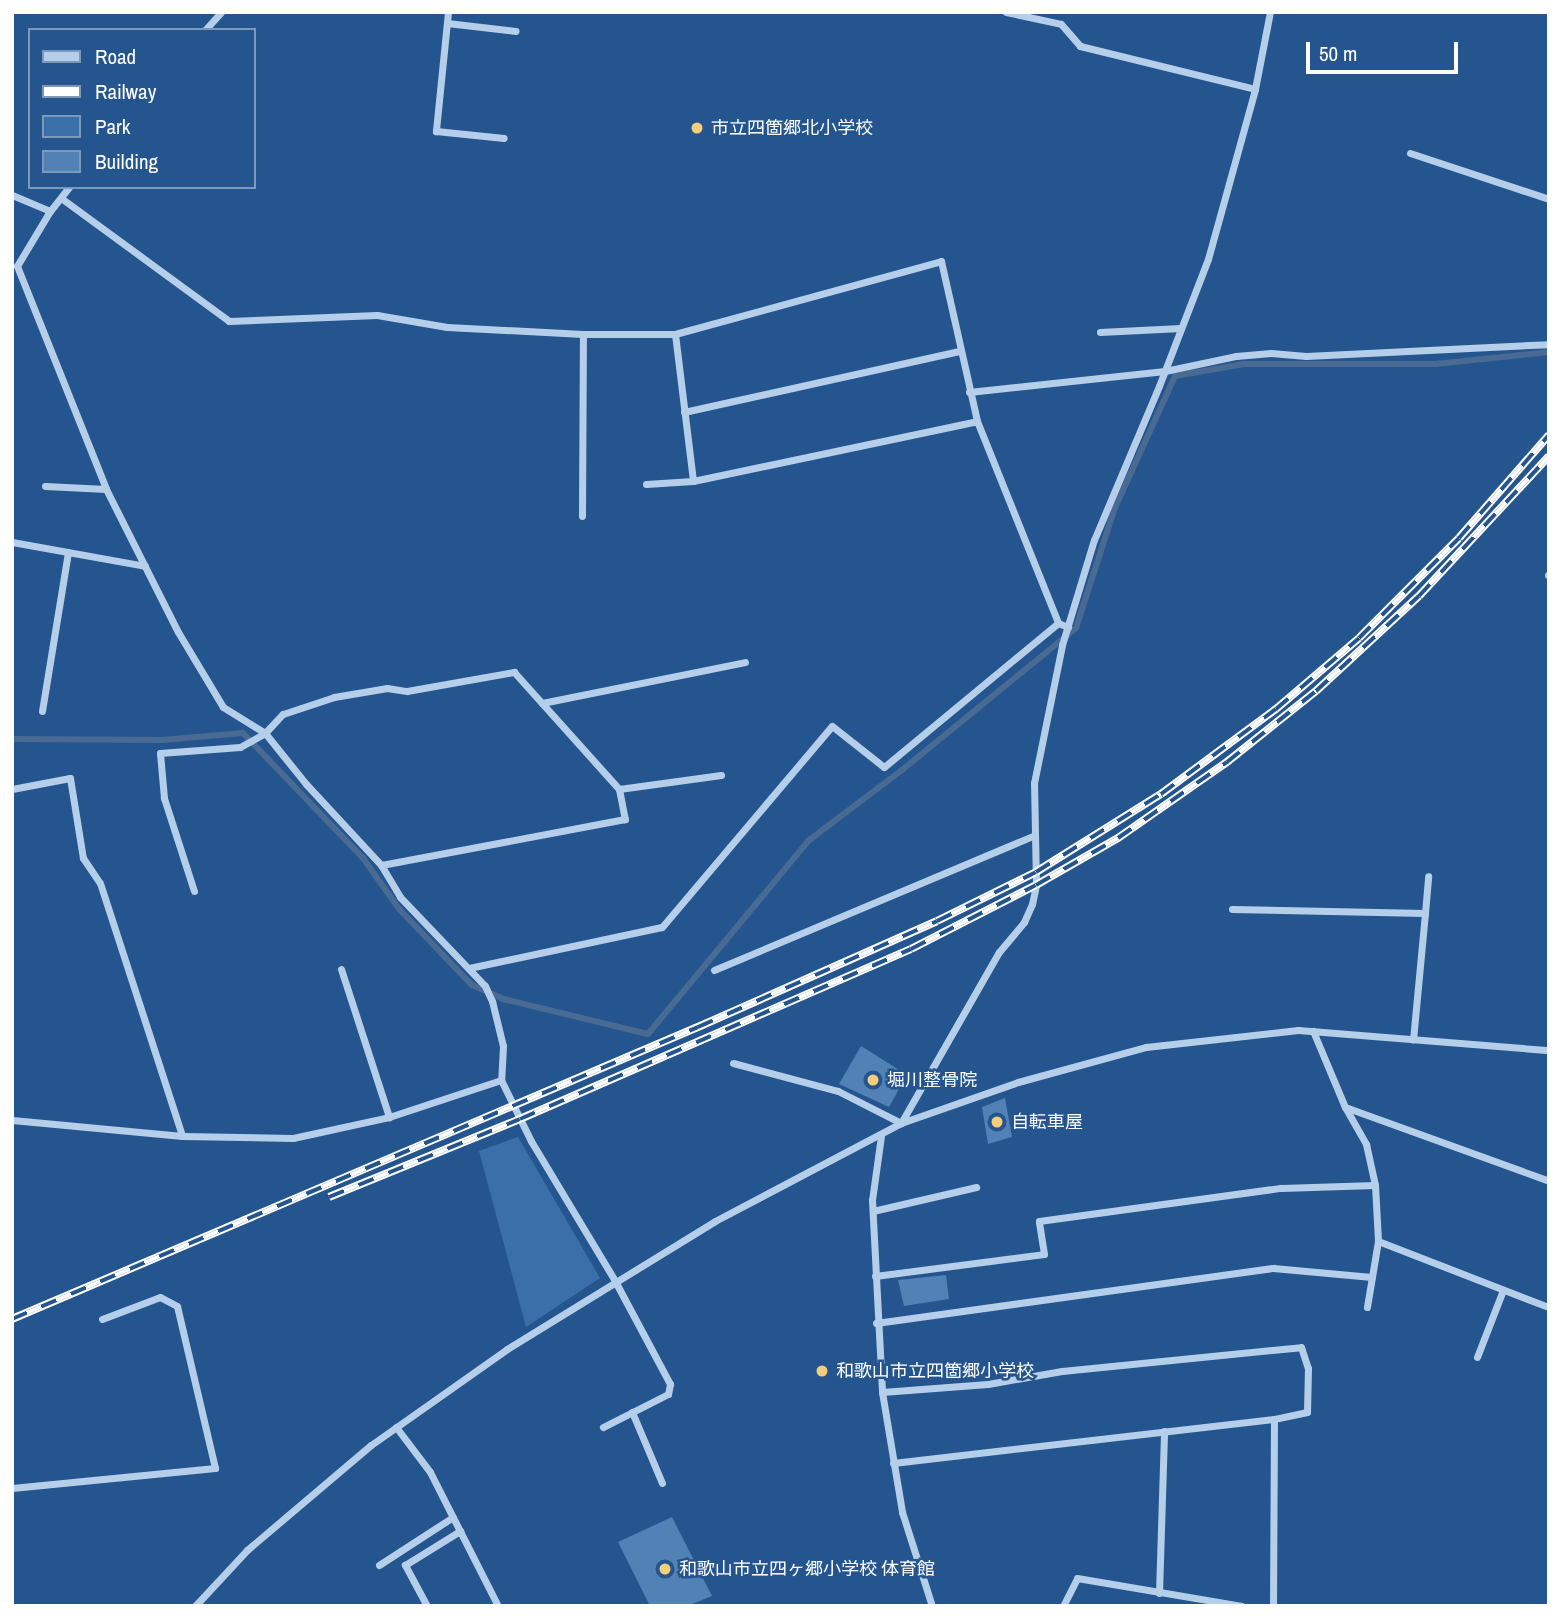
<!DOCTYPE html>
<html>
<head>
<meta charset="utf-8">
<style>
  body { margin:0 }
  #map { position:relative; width:1561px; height:1618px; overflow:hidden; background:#25558e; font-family:"Archivo Narrow","Noto Sans JP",sans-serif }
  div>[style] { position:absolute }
  .green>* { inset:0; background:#3a6faa }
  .stream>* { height:6px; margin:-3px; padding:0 3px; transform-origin:3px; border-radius:3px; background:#496b93 }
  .building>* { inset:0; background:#5281b6 }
  .minor>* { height:7px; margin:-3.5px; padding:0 3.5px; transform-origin:3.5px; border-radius:3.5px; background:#b5cfeb }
  .rail>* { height:8px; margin-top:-4px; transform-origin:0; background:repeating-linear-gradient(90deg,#25558e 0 16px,#fff 0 32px); box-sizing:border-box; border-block:2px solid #fff }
  .dots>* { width:19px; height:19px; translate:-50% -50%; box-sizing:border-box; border:4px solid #25558e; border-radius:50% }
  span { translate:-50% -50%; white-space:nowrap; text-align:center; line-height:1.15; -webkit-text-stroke:5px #25558e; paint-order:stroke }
  .poi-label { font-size:18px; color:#fff }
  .left { translate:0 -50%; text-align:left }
  .frame { position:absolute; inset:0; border:14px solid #fff; pointer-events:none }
  .legend { position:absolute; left:28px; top:28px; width:228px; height:161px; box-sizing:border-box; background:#25558e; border:2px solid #7c99bb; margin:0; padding:9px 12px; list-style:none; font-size:21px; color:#fff }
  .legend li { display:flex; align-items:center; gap:14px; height:35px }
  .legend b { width:35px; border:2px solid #7c99bb }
  .scale { position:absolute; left:1306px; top:42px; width:152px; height:32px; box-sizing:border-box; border:4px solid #fff; border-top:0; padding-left:9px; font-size:21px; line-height:24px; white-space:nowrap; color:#fff; -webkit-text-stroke:5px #25558e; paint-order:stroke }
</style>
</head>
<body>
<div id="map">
  <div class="green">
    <div style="clip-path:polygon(518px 1137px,600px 1278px,526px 1327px,479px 1151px)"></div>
  </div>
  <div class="stream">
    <div style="left:12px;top:739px;width:150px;rotate:0.4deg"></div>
    <div style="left:162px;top:740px;width:81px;rotate:-4.9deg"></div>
    <div style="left:243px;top:733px;width:173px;rotate:46.2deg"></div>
    <div style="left:363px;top:858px;width:64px;rotate:54.6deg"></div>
    <div style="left:400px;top:910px;width:104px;rotate:46.2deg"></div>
    <div style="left:472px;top:985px;width:34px;rotate:24deg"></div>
    <div style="left:503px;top:999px;width:149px;rotate:13.6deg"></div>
    <div style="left:648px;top:1034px;width:251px;rotate:-50.3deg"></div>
    <div style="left:808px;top:841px;width:118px;rotate:-37.1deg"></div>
    <div style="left:902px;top:770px;width:225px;rotate:-39.2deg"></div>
    <div style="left:1076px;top:628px;width:124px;rotate:-72.1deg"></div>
    <div style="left:1114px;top:510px;width:147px;rotate:-65.5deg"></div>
    <div style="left:1175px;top:376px;width:70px;rotate:-9.9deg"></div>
    <div style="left:1244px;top:364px;width:191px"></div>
    <div style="left:1435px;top:364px;width:115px;rotate:-6deg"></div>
  </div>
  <div class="building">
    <div style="clip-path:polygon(861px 1046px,907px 1075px,889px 1107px,839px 1084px)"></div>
    <div style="clip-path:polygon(1005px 1098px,1012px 1137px,988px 1144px,982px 1107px)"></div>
    <div style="clip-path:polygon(946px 1275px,949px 1299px,904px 1306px,898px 1280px)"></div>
    <div style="clip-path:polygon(672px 1517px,712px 1596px,687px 1606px,650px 1606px,618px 1542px)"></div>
  </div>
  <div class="minor">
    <div style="left:448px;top:12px;width:120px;rotate:95.8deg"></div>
    <div style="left:436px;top:131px;width:68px;rotate:5.9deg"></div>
    <div style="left:1006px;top:12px;width:56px;rotate:12.3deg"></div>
    <div style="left:1061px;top:24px;width:29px;rotate:49deg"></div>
    <div style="left:1080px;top:46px;width:180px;rotate:13.8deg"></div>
    <div style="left:447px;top:23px;width:69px;rotate:6.6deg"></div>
    <div style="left:205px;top:30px;width:24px;rotate:-48deg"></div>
    <div style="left:1410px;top:153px;width:146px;rotate:18.3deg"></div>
    <div style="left:69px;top:187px;width:31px;rotate:128deg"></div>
    <div style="left:50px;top:211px;width:64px;rotate:121deg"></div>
    <div style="left:17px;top:266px;width:240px;rotate:68.2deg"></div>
    <div style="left:106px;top:489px;width:160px;rotate:63.3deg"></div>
    <div style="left:178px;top:632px;width:87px;rotate:59deg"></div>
    <div style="left:223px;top:707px;width:49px;rotate:31.8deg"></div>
    <div style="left:265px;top:733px;width:65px;rotate:51.2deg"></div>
    <div style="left:306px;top:784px;width:110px;rotate:47.2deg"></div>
    <div style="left:381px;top:865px;width:37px;rotate:59deg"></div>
    <div style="left:400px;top:897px;width:123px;rotate:46.3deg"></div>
    <div style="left:485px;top:986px;width:17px;rotate:65deg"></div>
    <div style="left:492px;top:1001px;width:46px;rotate:76.3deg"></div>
    <div style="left:503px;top:1046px;width:34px;rotate:93deg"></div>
    <div style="left:501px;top:1080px;width:68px;rotate:63.8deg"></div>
    <div style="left:531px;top:1141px;width:163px;rotate:59deg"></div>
    <div style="left:615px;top:1281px;width:117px;rotate:61.9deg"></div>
    <div style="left:670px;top:1384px;width:10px;rotate:101deg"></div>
    <div style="left:668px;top:1394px;width:73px;rotate:153.1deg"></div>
    <div style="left:12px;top:195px;width:41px;rotate:22.8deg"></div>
    <div style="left:61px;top:198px;width:208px;rotate:36.2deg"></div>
    <div style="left:229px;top:321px;width:148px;rotate:-2.3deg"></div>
    <div style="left:377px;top:315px;width:71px;rotate:9.7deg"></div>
    <div style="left:447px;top:327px;width:136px;rotate:2.9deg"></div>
    <div style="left:583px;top:334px;width:92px"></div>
    <div style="left:675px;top:334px;width:276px;rotate:-15.3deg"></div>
    <div style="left:941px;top:261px;width:164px;rotate:77.3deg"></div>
    <div style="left:977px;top:421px;width:218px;rotate:68.1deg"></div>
    <div style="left:1058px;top:623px;width:11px;rotate:22deg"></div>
    <div style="left:1100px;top:332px;width:81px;rotate:-2.8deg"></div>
    <div style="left:675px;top:334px;width:148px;rotate:83deg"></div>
    <div style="left:969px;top:392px;width:197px;rotate:-6.1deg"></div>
    <div style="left:1165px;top:371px;width:73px;rotate:-11.9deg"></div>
    <div style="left:1236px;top:356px;width:35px;rotate:-5deg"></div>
    <div style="left:1271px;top:353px;width:35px;rotate:5deg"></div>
    <div style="left:1306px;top:356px;width:243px;rotate:-2.8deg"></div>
    <div style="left:684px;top:412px;width:282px;rotate:-12.5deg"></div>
    <div style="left:646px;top:484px;width:47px;rotate:-3.7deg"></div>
    <div style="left:693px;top:481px;width:290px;rotate:-11.9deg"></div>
    <div style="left:45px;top:486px;width:61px;rotate:2.8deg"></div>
    <div style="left:582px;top:516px;width:182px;rotate:-89.7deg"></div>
    <div style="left:12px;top:542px;width:135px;rotate:10.2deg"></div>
    <div style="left:1548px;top:575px;width:1px"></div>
    <div style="left:542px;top:703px;width:207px;rotate:-11.4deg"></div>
    <div style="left:42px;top:711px;width:161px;rotate:-80.7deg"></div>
    <div style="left:12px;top:789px;width:59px;rotate:-10.7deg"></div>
    <div style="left:70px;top:778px;width:81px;rotate:80.8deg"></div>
    <div style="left:83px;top:858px;width:30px;rotate:56deg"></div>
    <div style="left:100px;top:883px;width:266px;rotate:72deg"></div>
    <div style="left:619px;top:789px;width:103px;rotate:-7.8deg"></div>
    <div style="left:194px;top:891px;width:98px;rotate:-107.9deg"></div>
    <div style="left:164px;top:798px;width:45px;rotate:-95.1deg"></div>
    <div style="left:160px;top:753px;width:80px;rotate:-4.3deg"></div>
    <div style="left:240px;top:747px;width:29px;rotate:-29deg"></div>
    <div style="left:265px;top:733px;width:26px;rotate:-47deg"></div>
    <div style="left:283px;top:714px;width:54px;rotate:-18.4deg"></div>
    <div style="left:334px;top:697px;width:54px;rotate:-9.6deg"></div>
    <div style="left:387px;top:688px;width:20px;rotate:9deg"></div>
    <div style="left:407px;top:691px;width:109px;rotate:-10.1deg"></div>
    <div style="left:514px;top:672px;width:157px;rotate:48.1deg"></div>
    <div style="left:619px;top:789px;width:31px;rotate:79deg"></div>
    <div style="left:625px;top:819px;width:248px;rotate:169.3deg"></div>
    <div style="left:1232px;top:909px;width:193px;rotate:1.2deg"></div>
    <div style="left:1425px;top:913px;width:127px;rotate:95.4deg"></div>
    <div style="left:1425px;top:913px;width:37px;rotate:-85deg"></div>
    <div style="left:469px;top:968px;width:197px;rotate:-12deg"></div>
    <div style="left:662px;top:927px;width:263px;rotate:-49.8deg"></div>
    <div style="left:832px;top:726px;width:66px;rotate:38.3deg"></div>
    <div style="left:884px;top:767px;width:226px;rotate:-39.6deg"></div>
    <div style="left:341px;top:969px;width:156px;rotate:72deg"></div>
    <div style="left:714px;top:970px;width:348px;rotate:-22.8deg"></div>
    <div style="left:1313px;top:1031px;width:82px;rotate:67.2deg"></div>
    <div style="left:1345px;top:1107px;width:43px;rotate:60.4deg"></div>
    <div style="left:1366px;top:1144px;width:42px;rotate:77.6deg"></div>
    <div style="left:1375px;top:1185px;width:56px;rotate:86.9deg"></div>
    <div style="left:1378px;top:1241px;width:67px;rotate:99.5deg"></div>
    <div style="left:733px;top:1063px;width:109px;rotate:14.9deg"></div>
    <div style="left:838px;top:1091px;width:71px;rotate:26.9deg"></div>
    <div style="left:1345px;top:1107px;width:217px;rotate:19.9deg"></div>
    <div style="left:12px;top:1120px;width:171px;rotate:5.4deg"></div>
    <div style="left:182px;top:1136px;width:111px;rotate:1deg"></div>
    <div style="left:293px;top:1138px;width:98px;rotate:-12.3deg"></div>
    <div style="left:389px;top:1117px;width:118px;rotate:-18.3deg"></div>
    <div style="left:901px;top:1123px;width:197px;rotate:-60.2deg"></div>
    <div style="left:999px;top:952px;width:39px;rotate:-50deg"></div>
    <div style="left:1024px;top:922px;width:20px;rotate:-66deg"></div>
    <div style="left:1032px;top:904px;width:19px;rotate:-78deg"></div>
    <div style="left:1036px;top:885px;width:102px;rotate:-91.1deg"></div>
    <div style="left:1034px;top:783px;width:141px;rotate:-78.5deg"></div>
    <div style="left:1062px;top:645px;width:110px;rotate:-73.1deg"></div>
    <div style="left:1094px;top:540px;width:167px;rotate:-67.1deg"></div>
    <div style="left:1159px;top:386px;width:136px;rotate:-68.9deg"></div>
    <div style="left:1208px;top:259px;width:176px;rotate:-74.5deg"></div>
    <div style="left:1255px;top:89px;width:78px;rotate:-79deg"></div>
    <div style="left:881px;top:1136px;width:65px;rotate:98deg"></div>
    <div style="left:872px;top:1200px;width:192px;rotate:87deg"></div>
    <div style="left:882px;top:1392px;width:122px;rotate:80.5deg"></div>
    <div style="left:902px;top:1512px;width:99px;rotate:72.3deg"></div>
    <div style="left:873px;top:1211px;width:106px;rotate:-13.1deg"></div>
    <div style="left:1378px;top:1241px;width:182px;rotate:21.2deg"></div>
    <div style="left:875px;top:1276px;width:170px;rotate:-7.4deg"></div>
    <div style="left:1044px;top:1254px;width:33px;rotate:-99deg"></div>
    <div style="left:1039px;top:1221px;width:244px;rotate:-7.8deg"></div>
    <div style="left:1281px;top:1188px;width:94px;rotate:-1.8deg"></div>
    <div style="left:876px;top:1323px;width:401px;rotate:-7.9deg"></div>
    <div style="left:1273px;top:1268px;width:99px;rotate:5.2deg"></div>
    <div style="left:1477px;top:1357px;width:72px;rotate:-68.8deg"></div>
    <div style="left:882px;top:1392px;width:106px;rotate:-4.3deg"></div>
    <div style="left:988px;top:1384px;width:75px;rotate:-10deg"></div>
    <div style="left:1062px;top:1371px;width:240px;rotate:-5.7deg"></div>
    <div style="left:1301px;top:1347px;width:22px;rotate:72deg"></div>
    <div style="left:1308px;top:1368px;width:44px;rotate:91.3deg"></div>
    <div style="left:1307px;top:1412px;width:34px;rotate:168deg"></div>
    <div style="left:1274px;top:1419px;width:187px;rotate:90.3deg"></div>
    <div style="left:632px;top:1412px;width:77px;rotate:67.1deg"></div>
    <div style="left:396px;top:1427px;width:56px;rotate:52.9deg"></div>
    <div style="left:430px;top:1472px;width:150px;rotate:63.1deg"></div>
    <div style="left:893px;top:1463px;width:384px;rotate:-6.6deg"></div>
    <div style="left:12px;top:1488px;width:204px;rotate:-5.6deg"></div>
    <div style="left:215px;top:1468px;width:166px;rotate:-103.2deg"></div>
    <div style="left:177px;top:1306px;width:19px;rotate:-152deg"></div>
    <div style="left:160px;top:1297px;width:62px;rotate:159.2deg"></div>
    <div style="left:379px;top:1565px;width:88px;rotate:-33deg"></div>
    <div style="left:1159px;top:1593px;width:162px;rotate:-88.2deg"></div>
    <div style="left:195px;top:1606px;width:76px;rotate:-47.1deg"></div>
    <div style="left:247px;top:1550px;width:162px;rotate:-40.3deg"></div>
    <div style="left:371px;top:1445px;width:166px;rotate:-35.2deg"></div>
    <div style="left:507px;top:1349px;width:244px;rotate:-31.6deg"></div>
    <div style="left:715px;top:1221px;width:210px;rotate:-27.8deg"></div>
    <div style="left:901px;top:1123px;width:124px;rotate:-19.3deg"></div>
    <div style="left:1018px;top:1082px;width:133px;rotate:-15.3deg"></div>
    <div style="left:1146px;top:1047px;width:153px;rotate:-6.4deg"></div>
    <div style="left:1298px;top:1030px;width:252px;rotate:4.6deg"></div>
    <div style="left:427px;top:1606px;width:47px;rotate:-118.2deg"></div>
    <div style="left:405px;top:1565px;width:65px;rotate:-31.7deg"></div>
    <div style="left:1063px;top:1606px;width:31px;rotate:-63deg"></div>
    <div style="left:1077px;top:1578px;width:167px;rotate:9.6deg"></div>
  </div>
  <div class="rail">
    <div style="left:329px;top:1197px;width:206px;rotate:-22.2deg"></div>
    <div style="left:520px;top:1119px;width:426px;rotate:-23.5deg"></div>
    <div style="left:911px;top:949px;width:140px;rotate:-27.1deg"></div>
    <div style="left:1036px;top:885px;width:95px;rotate:-29.8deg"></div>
    <div style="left:1118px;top:838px;width:133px;rotate:-34.9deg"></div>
    <div style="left:1227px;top:762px;width:114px;rotate:-38.6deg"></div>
    <div style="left:1316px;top:691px;width:140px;rotate:-42.7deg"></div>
    <div style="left:1419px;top:596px;width:191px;rotate:-47.1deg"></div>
    <div style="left:12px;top:1319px;width:746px;rotate:-23.06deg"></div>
    <div style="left:698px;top:1027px;width:261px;rotate:-23.9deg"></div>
    <div style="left:937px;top:921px;width:110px;rotate:-26.3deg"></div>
    <div style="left:1036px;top:872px;width:147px;rotate:-32deg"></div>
    <div style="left:1161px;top:794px;width:143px;rotate:-36.5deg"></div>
    <div style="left:1276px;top:709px;width:109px;rotate:-40.5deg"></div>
    <div style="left:1359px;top:638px;width:141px;rotate:-45deg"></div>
    <div style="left:1459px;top:538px;width:137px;rotate:-48.9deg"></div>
  </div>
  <div class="dots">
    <div style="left:697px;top:128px;background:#f4ce7a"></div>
    <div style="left:873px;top:1080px;background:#f4ce7a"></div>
    <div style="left:997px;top:1122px;background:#f4ce7a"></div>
    <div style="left:822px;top:1371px;background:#f4ce7a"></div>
    <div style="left:665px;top:1569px;background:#f4ce7a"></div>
  </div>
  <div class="poi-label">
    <span class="left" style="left:711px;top:128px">市立四箇郷北小学校</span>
    <span class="left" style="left:887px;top:1080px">堀川整骨院</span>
    <span class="left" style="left:1011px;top:1122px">自転車屋</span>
    <span class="left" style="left:836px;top:1371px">和歌山市立四箇郷小学校</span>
    <span class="left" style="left:679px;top:1569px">和歌山市立四ヶ郷小学校 体育館</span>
  </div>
  <div class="frame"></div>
  <ul class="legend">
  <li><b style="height:9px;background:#b5cfeb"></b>Road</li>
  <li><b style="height:9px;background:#fff"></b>Railway</li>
  <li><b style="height:19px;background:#3a6faa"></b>Park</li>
  <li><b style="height:19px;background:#5281b6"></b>Building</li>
  </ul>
  <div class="scale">50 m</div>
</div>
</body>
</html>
